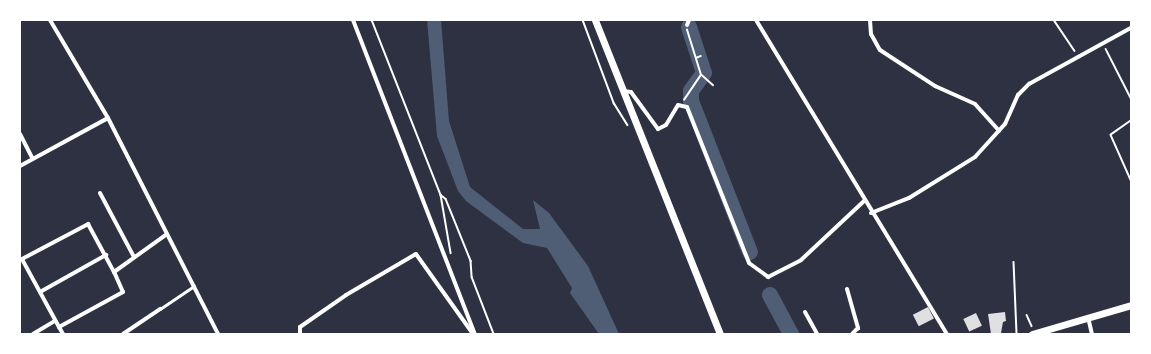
<!DOCTYPE html>
<html>
<head>
<meta charset="utf-8">
<style>
  body { margin:0 }
  #map { position:relative; width:1151px; height:354px; overflow:hidden; background:#2d3142; font-family:Roboto,sans-serif }
  div>[style] { position:absolute }
  .water>* { inset:0; background:#4f5d75 }
  .river>* { height:16px; margin:-8px; padding:0 8px; transform-origin:8px; border-radius:8px; background:#4f5d75 }
  .building>* { inset:0; background:#e0e0e3; transform-origin:0 0 }
  .path>* { height:1.5px; margin:-0.75px; padding:0 0.75px; transform-origin:0.75px; border-radius:0.75px; background:#fff }
  .service>* { height:2.5px; margin:-1.25px; padding:0 1.25px; transform-origin:1.25px; border-radius:1.25px; background:#fff }
  .minor>* { height:4px; margin:-2px; padding:0 2px; transform-origin:2px; border-radius:2px; background:#fff }
  .secondary>* { height:7px; margin:-3.5px; padding:0 3.5px; transform-origin:3.5px; border-radius:3.5px; background:#fff }
  .primary>* { height:7px; margin:-3.5px; padding:0 3.5px; transform-origin:3.5px; border-radius:3.5px; background:#fff }
  span { translate:-50% -50%; white-space:nowrap; text-align:center; line-height:1.15; -webkit-text-stroke:3px #fff; paint-order:stroke }
  .frame { position:absolute; inset:0; border:21px solid #fff; pointer-events:none }
</style>
</head>
<body>
<div id="map">
  <div class="water">
    <div style="clip-path:polygon(427px 20px,441px 20px,449px 121px,470px 187px,523px 229px,540px 229px,533px 200px,549px 213px,588px 266px,619px 334px,599px 334px,570px 293px,572px 288px,547px 248px,523px 243px,466px 201px,458px 191px,437px 136px)"></div>
  </div>
  <div class="river">
    <div style="left:689px;top:27px;width:48px;rotate:71.9deg"></div>
    <div style="left:704px;top:73px;width:22px;rotate:126deg"></div>
    <div style="left:691px;top:91px;width:10px;rotate:90deg"></div>
    <div style="left:691px;top:101px;width:162px;rotate:68.7deg"></div>
    <div style="left:770px;top:295px;width:44px;rotate:61.7deg"></div>
  </div>
  <div class="building">
    <div style="left:928px;top:307px;width:13px;height:17px;rotate:63deg"></div>
    <div style="clip-path:polygon(1005px 312px,1006px 321px,1003px 322px,1001px 333px,991px 334px,988px 314px)"></div>
    <div style="left:976px;top:313px;width:14px;height:14px;rotate:65deg"></div>
  </div>
  <div class="path">
    <div style="left:372px;top:20px;width:188px;rotate:68.5deg"></div>
    <div style="left:441px;top:195px;width:6px;rotate:39deg"></div>
    <div style="left:446px;top:199px;width:67px;rotate:68deg"></div>
    <div style="left:471px;top:261px;width:16px;rotate:86deg"></div>
    <div style="left:472px;top:277px;width:61px;rotate:68.9deg"></div>
    <div style="left:583px;top:20px;width:89px;rotate:69.5deg"></div>
    <div style="left:614px;top:103px;width:26px;rotate:58deg"></div>
    <div style="left:1054px;top:20px;width:37px;rotate:56deg"></div>
    <div style="left:1106px;top:49px;width:55px;rotate:63deg"></div>
    <div style="left:696px;top:58px;width:5px;rotate:-22deg"></div>
    <div style="left:702px;top:75px;width:15px;rotate:42deg"></div>
    <div style="left:684px;top:100px;width:30px;rotate:-56deg"></div>
    <div style="left:701px;top:75px;width:47px;rotate:-107.3deg"></div>
    <div style="left:1131px;top:121px;width:24px;rotate:145deg"></div>
    <div style="left:1111px;top:135px;width:49px;rotate:66deg"></div>
    <div style="left:441px;top:195px;width:59px;rotate:80.2deg"></div>
    <div style="left:1014px;top:262px;width:72px;rotate:87.6deg"></div>
    <div style="left:1027px;top:315px;width:12px;rotate:66deg"></div>
  </div>
  <div class="service">
    <div style="left:160px;top:309px;width:41px;rotate:-34.1deg"></div>
  </div>
  <div class="minor">
    <div style="left:50px;top:20px;width:114px;rotate:59.4deg"></div>
    <div style="left:108px;top:118px;width:242px;rotate:63deg"></div>
    <div style="left:353px;top:20px;width:337px;rotate:68.8deg"></div>
    <div style="left:756px;top:20px;width:368px;rotate:58.7deg"></div>
    <div style="left:870px;top:20px;width:14px;rotate:86deg"></div>
    <div style="left:871px;top:34px;width:18px;rotate:61deg"></div>
    <div style="left:880px;top:50px;width:66px;rotate:33.2deg"></div>
    <div style="left:935px;top:86px;width:44px;rotate:24.2deg"></div>
    <div style="left:975px;top:104px;width:36px;rotate:48deg"></div>
    <div style="left:687px;top:25px;width:5px;rotate:-68deg"></div>
    <div style="left:623px;top:91px;width:8px;rotate:7deg"></div>
    <div style="left:631px;top:92px;width:46px;rotate:53.9deg"></div>
    <div style="left:658px;top:129px;width:9px;rotate:-27deg"></div>
    <div style="left:666px;top:125px;width:23px;rotate:-59deg"></div>
    <div style="left:678px;top:105px;width:9px;rotate:13deg"></div>
    <div style="left:687px;top:107px;width:168px;rotate:68.3deg"></div>
    <div style="left:749px;top:263px;width:24px;rotate:36deg"></div>
    <div style="left:768px;top:277px;width:37px;rotate:-27deg"></div>
    <div style="left:801px;top:260px;width:86px;rotate:-43.1deg"></div>
    <div style="left:20px;top:134px;width:28px;rotate:63deg"></div>
    <div style="left:20px;top:166px;width:100px;rotate:-28.6deg"></div>
    <div style="left:100px;top:193px;width:72px;rotate:62deg"></div>
    <div style="left:871px;top:213px;width:41px;rotate:-21.5deg"></div>
    <div style="left:909px;top:198px;width:78px;rotate:-31.8deg"></div>
    <div style="left:975px;top:157px;width:45px;rotate:-47.7deg"></div>
    <div style="left:1005px;top:124px;width:32px;rotate:-66deg"></div>
    <div style="left:1018px;top:95px;width:16px;rotate:-45deg"></div>
    <div style="left:1029px;top:84px;width:116px;rotate:-28.8deg"></div>
    <div style="left:847px;top:289px;width:41px;rotate:74.2deg"></div>
    <div style="left:858px;top:328px;width:8px;rotate:135deg"></div>
    <div style="left:40px;top:292px;width:76px;rotate:-29.3deg"></div>
    <div style="left:805px;top:312px;width:25px;rotate:61deg"></div>
    <div style="left:1088px;top:317px;width:17px;rotate:77deg"></div>
    <div style="left:59px;top:327px;width:77px;rotate:-118.6deg"></div>
    <div style="left:22px;top:259px;width:75px;rotate:-27.9deg"></div>
    <div style="left:88px;top:224px;width:55px;rotate:61.6deg"></div>
    <div style="left:33px;top:334px;width:26px;rotate:-31deg"></div>
    <div style="left:63px;top:334px;width:8px;rotate:-120deg"></div>
    <div style="left:59px;top:327px;width:73px;rotate:-28.7deg"></div>
    <div style="left:123px;top:292px;width:22px;rotate:-114deg"></div>
    <div style="left:114px;top:272px;width:65px;rotate:-35.6deg"></div>
    <div style="left:123px;top:334px;width:45px;rotate:-34deg"></div>
    <div style="left:300px;top:334px;width:7px;rotate:-90deg"></div>
    <div style="left:300px;top:327px;width:56px;rotate:-34.8deg"></div>
    <div style="left:346px;top:295px;width:81px;rotate:-30.4deg"></div>
    <div style="left:416px;top:254px;width:98px;rotate:54.5deg"></div>
  </div>
  <div class="secondary">
    <div style="left:595px;top:20px;width:338px;rotate:68.3deg"></div>
  </div>
  <div class="primary">
    <div style="left:1032px;top:334px;width:103px;rotate:-16.3deg"></div>
  </div>
  <div class="frame"></div>
</div>
</body>
</html>
